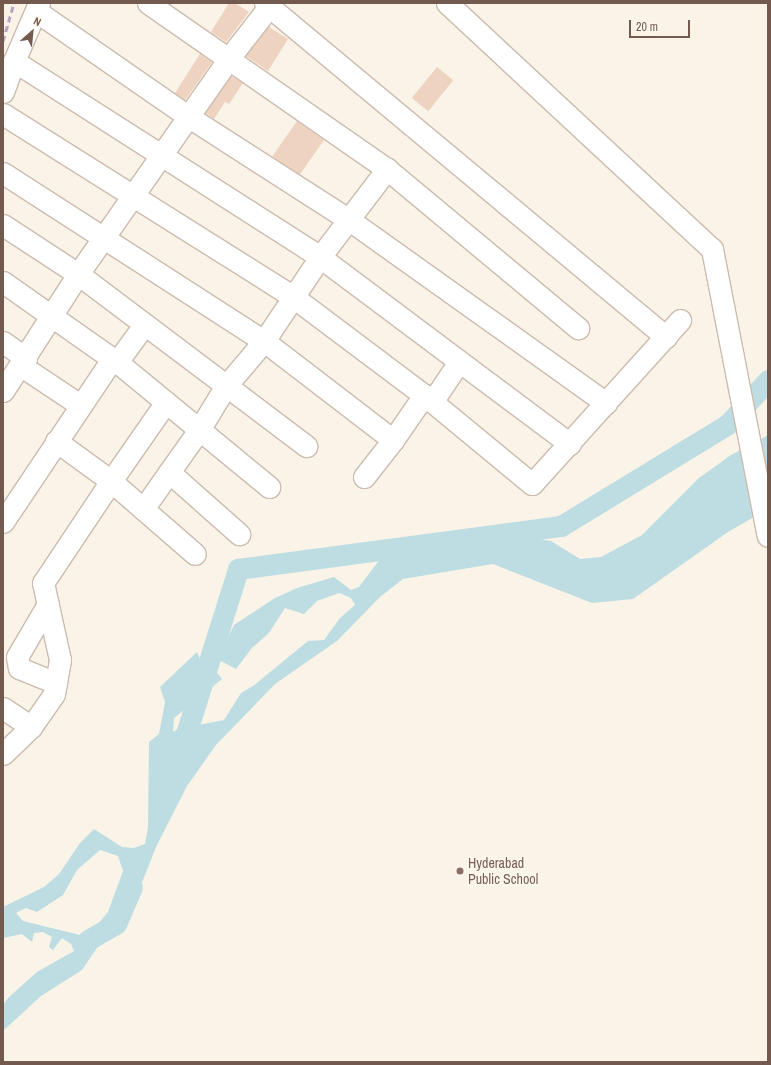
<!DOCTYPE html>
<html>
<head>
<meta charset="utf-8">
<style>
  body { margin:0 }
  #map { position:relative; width:771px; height:1065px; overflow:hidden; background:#faf3e7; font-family:"Archivo Narrow",sans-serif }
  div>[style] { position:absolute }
  .water>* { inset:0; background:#bddde3 }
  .canal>* { height:21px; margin:-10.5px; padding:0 10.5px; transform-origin:10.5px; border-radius:10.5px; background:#bddde3 }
  .building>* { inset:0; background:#eed3c1; transform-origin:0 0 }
  .roads { filter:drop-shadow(1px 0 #ccbbae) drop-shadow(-1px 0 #ccbbae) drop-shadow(0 1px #ccbbae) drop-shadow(0 -1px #ccbbae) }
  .street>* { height:21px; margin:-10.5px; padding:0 10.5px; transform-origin:10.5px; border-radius:10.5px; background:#fff }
  .rail>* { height:3px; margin-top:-1.5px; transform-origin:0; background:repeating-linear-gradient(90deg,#b6a6c3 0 6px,transparent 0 10px) }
  .dots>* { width:11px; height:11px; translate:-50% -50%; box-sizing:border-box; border:2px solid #fdf7ed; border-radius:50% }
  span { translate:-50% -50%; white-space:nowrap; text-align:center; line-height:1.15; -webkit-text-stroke:3px #fdf7ed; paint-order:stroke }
  .education-label { font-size:14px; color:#785e54 }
  .left { translate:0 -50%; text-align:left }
  .frame { position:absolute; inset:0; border:4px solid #725a4e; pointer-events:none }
  .north { position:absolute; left:12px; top:12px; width:40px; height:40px; -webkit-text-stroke:3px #fdf7ed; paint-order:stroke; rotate:27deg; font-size:11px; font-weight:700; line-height:16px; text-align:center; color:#725a4e }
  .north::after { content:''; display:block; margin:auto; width:14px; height:18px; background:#725a4e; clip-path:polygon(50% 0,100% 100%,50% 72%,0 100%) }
  .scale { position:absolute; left:629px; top:20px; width:61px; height:18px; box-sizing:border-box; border:2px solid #725a4e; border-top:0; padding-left:5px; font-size:12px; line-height:14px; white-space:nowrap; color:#725a4e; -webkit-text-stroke:3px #fdf7ed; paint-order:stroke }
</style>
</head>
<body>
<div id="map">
  <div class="water">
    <div style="clip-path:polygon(evenodd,768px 435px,768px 509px,728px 532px,633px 599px,592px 603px,493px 564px,403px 579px,380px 597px,337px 641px,275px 684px,216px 745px,187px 786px,156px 847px,143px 880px,82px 970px,41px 996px,3px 1031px,3px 1005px,8px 998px,37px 972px,74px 951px,71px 944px,62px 938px,53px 950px,49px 947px,52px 937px,43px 932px,34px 933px,32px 942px,22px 934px,3px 938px,3px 907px,44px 887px,59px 874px,80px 843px,94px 829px,122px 847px,134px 848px,145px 844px,148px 827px,149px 742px,159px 734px,165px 702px,160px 687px,197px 652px,200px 659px,209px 657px,210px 644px,223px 648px,234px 625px,275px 598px,297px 588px,334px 577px,351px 590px,359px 587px,384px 554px,471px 547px,527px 537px,551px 541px,580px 559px,601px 557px,642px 535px,699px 478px,731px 455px,768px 435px,339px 593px,351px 598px,355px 605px,340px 618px,324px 640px,308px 641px,253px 686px,241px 693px,224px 720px,198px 725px,186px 724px,173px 732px,174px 718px,222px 679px,215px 670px,219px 660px,236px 669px,252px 648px,269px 633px,285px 608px,304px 614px,317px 601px,339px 593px,768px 435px,100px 850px,118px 856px,123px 871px,108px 912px,98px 924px,99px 929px,92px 934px,80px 935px,23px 921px,16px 913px,26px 908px,37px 912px,63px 895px,77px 870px,100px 850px)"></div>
  </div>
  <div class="canal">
    <div style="left:181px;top:750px;width:190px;rotate:-72.5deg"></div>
    <div style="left:238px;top:569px;width:326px;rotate:-7.6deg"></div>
    <div style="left:561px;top:526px;width:196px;rotate:-31.4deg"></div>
    <div style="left:728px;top:424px;width:59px;rotate:-47.7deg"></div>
    <div style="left:88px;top:940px;width:32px;rotate:-30deg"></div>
    <div style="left:116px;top:924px;width:40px;rotate:-66.6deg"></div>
  </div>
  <div class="building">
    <div style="clip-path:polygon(229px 3px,235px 3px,249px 12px,226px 42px,211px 32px)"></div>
    <div style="clip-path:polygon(269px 27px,288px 39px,268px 71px,246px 56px)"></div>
    <div style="clip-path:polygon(200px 54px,212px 62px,185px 100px,175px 93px)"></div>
    <div style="left:437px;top:67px;width:21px;height:40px;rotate:39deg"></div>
    <div style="clip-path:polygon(231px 76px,243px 83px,229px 104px,225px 102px,214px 119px,205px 113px)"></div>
    <div style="left:297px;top:121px;width:33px;height:43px;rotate:35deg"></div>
  </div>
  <div class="roads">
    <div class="street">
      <div style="left:148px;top:3px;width:291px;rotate:34.8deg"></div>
      <div style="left:387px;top:169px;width:249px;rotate:39.8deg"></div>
      <div style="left:265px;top:3px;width:522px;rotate:39.79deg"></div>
      <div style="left:447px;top:3px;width:362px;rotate:42.9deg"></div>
      <div style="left:712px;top:249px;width:292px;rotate:79deg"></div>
      <div style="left:36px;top:11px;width:186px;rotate:34.7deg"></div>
      <div style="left:189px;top:117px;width:189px;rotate:32.7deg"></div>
      <div style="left:348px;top:219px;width:317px;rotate:35.5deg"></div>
      <div style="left:14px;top:61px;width:363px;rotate:32.6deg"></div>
      <div style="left:320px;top:257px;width:312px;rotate:36.8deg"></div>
      <div style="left:3px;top:92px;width:33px;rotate:-70deg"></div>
      <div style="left:14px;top:61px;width:63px;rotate:-66.7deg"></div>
      <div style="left:3px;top:114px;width:342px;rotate:32.2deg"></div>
      <div style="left:292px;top:296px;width:165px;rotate:36.9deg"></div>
      <div style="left:424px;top:395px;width:140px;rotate:39.5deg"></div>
      <div style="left:532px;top:484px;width:221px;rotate:-47.9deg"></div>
      <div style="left:3px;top:173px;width:310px;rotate:32.8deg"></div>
      <div style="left:264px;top:341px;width:163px;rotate:37.5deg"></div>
      <div style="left:393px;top:440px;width:55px;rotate:-55.4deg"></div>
      <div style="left:3px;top:225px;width:90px;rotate:33.2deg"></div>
      <div style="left:78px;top:274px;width:286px;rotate:37deg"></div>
      <div style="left:3px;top:282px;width:139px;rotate:35.1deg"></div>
      <div style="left:117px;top:362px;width:197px;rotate:39.4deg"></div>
      <div style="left:3px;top:342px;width:28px;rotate:35deg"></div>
      <div style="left:26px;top:358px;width:9px;rotate:108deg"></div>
      <div style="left:23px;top:367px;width:69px;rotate:33.7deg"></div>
      <div style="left:117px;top:362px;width:46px;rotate:-53.9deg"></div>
      <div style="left:3px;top:391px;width:139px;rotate:-57.3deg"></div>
      <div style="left:78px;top:274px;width:264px;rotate:-55deg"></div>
      <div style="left:229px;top:58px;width:70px;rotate:-52deg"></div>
      <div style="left:432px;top:402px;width:48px;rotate:-56deg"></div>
      <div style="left:56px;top:441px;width:68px;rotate:36deg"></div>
      <div style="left:111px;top:481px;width:96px;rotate:-55.2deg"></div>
      <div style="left:169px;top:472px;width:94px;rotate:41.5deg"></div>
      <div style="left:364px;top:477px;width:47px;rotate:-51.9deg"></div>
      <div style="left:143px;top:509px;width:97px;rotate:-54.7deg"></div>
      <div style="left:199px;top:430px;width:50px;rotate:-58.8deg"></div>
      <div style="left:225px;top:387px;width:60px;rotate:-49.7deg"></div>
      <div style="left:264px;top:341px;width:101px;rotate:-56.3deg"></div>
      <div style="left:320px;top:257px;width:111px;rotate:-52.7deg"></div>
      <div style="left:3px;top:522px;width:196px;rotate:-56.2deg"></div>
      <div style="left:48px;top:604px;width:61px;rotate:120.3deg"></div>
      <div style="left:17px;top:657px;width:11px;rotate:80deg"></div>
      <div style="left:19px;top:668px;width:40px;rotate:22deg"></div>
      <div style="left:3px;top:708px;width:34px;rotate:34deg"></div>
      <div style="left:3px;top:754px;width:39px;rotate:-44deg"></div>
      <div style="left:31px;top:727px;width:40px;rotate:-55.1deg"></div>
      <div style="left:54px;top:694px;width:35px;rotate:-80deg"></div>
      <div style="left:60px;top:660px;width:79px;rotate:-102.4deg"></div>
      <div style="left:43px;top:583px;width:123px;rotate:-56.3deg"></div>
      <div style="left:111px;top:481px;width:111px;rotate:41deg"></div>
    </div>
  </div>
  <div class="rail">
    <div style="left:3px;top:41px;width:40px;rotate:-74deg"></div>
  </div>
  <div class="dots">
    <div style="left:460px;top:871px;background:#8d6e63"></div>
  </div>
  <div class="education-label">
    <span class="left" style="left:468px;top:871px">Hyderabad<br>Public School</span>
  </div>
  <div class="frame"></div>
  <div class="north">N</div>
  <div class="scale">20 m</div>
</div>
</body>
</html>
